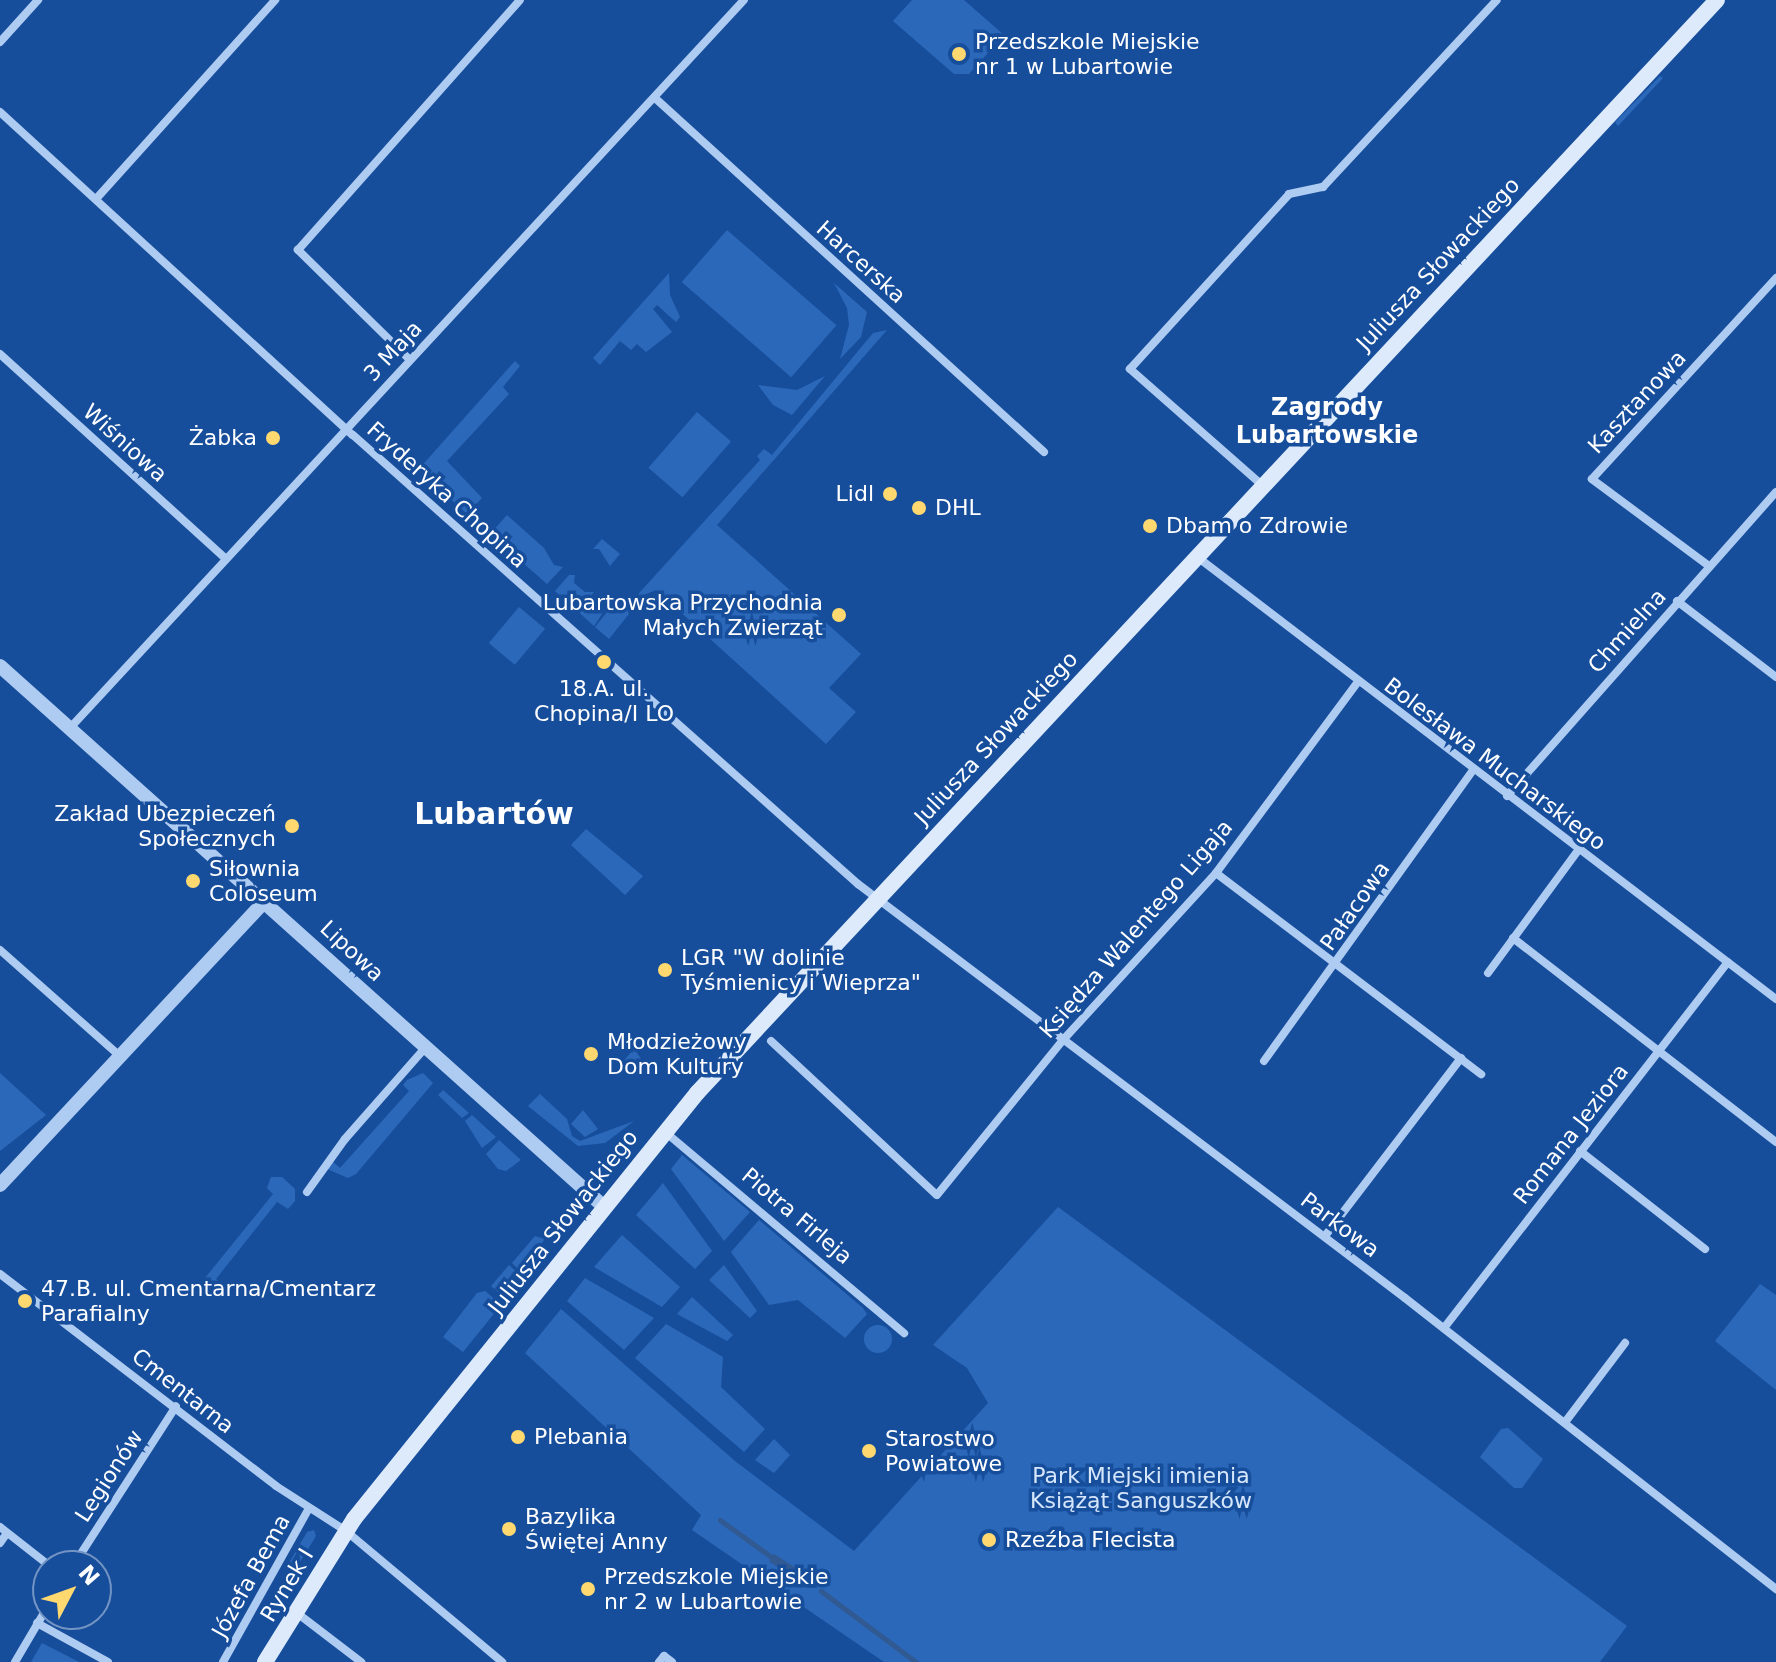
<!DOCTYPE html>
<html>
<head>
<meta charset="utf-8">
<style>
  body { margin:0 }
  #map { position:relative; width:1776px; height:1662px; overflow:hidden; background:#174e9c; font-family:"DejaVu Sans",sans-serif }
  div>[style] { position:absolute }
  .green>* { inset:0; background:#2b68b9; transform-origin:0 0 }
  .round { border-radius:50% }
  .water>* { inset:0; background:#315992; transform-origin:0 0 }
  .stream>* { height:5px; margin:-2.5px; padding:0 2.5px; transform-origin:2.5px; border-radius:2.5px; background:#315992 }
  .minor>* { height:8px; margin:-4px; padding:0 4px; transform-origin:4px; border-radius:4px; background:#aecbf2 }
  .tertiary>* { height:14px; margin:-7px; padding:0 7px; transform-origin:7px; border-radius:7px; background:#aecbf2 }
  .secondary>* { height:16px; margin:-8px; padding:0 8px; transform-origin:8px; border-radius:8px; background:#ddeafc }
  .dots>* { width:22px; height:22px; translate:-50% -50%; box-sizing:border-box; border:4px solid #174e9c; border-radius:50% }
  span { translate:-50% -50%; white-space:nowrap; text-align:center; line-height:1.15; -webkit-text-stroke:7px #174e9c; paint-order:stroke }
  .poi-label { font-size:22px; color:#fff }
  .left { translate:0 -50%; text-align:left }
  .right { translate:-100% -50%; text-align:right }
  .street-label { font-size:22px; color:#fff }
  .park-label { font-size:22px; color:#d6e7fc }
  .neighbourhood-label { font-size:24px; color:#fff; font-weight:700 }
  .district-label { font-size:30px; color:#fff; font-weight:700 }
  .north { position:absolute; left:32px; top:1550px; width:80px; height:80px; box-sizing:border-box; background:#174e9c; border:2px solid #7495c4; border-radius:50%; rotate:49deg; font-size:22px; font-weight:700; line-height:32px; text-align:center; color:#fff }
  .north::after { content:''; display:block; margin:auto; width:28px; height:36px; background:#ffd96f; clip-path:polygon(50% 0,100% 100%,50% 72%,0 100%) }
</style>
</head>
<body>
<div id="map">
  <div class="green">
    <div style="clip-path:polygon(912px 0,964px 0,1004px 35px,969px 74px,954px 74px,893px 21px)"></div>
    <div style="clip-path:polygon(1660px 76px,1663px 78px,1618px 126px,1615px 122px)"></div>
    <div style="left:727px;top:230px;width:145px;height:69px;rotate:41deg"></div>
    <div style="clip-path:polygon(669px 273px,670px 295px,680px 317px,676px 322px,657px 305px,653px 309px,672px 332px,646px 352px,637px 344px,631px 350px,620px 341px,600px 365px,593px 358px)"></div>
    <div style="clip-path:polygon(834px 283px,867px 312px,861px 337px,840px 359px,849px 325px,847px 308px)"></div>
    <div style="clip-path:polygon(887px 330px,717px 525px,861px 654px,829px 688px,856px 712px,826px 744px,656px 590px,644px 595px,609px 639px,595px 627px,607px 612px,621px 613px,760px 460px,757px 456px,764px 449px,772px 455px,873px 333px)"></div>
    <div style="clip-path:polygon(515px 361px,520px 366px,503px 387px,509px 394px,447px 461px,482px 498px,467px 514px,418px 470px)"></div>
    <div style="clip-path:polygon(825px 376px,792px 415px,773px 405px,758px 385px,797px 390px)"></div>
    <div style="left:697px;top:412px;width:45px;height:74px;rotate:41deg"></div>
    <div style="clip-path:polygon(507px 515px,544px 548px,554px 565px,563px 567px,547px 584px,490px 534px)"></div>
    <div style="clip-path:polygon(602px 539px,620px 554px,610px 566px,599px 549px,593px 549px)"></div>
    <div style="clip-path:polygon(569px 575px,575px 575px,574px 583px,585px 592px,594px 592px,590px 597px,604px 611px,594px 626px,555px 591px)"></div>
    <div style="left:519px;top:607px;width:34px;height:47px;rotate:40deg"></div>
    <div style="clip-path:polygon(586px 829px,643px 876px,625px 895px,571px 845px)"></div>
    <div style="clip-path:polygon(634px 1049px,645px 1064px,641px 1072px,628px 1068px,614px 1072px)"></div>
    <div style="clip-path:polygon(0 1073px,46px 1115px,0 1151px)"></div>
    <div style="clip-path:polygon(423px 1073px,433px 1083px,356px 1174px,348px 1178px,327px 1169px,332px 1161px,340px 1168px,409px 1091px,403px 1085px,407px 1080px)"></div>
    <div style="clip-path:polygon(443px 1090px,469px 1113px,462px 1118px,438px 1095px)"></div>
    <div style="clip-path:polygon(540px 1094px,567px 1119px,572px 1136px,580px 1141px,634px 1121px,605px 1143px,578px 1146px,528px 1106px)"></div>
    <div style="clip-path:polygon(583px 1110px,598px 1129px,585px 1137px,571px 1124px)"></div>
    <div style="clip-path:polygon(472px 1115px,496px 1137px,482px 1148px,465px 1121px)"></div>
    <div style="clip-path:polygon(499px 1140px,521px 1160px,506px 1171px,498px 1169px,486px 1154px)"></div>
    <div style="clip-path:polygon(682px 1155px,750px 1212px,724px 1241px,671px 1169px)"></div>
    <div style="clip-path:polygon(271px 1177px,282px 1177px,295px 1189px,295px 1201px,288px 1209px,277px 1202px,216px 1279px,225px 1288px,222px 1293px,201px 1283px,273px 1194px,267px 1188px)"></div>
    <div style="clip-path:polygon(663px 1183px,712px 1251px,695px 1269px,636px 1215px)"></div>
    <div style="clip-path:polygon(1058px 1207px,1627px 1626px,1600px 1662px,884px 1662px,692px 1530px,701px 1515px,525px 1353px,561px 1309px,735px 1461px,854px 1551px,988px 1403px,967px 1368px,933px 1345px)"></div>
    <div style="clip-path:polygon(759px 1220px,863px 1308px,867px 1314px,845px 1338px,798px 1300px,769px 1305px,731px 1252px)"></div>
    <div style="clip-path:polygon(622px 1235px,680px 1287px,662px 1307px,594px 1267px)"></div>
    <div style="clip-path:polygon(535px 1236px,545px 1239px,520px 1271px,512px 1263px)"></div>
    <div style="clip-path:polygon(509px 1265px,518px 1273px,498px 1292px,491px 1286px)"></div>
    <div style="clip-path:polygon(724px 1265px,757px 1311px,750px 1318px,709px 1280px)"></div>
    <div style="clip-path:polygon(585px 1278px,654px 1318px,624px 1350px,567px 1301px)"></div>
    <div style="clip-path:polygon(1760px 1284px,1776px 1295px,1776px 1390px,1715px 1341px)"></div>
    <div style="clip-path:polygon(485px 1291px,497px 1301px,497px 1310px,463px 1352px,443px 1337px,477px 1293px)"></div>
    <div style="clip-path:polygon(692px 1297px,733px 1335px,727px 1341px,677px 1314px)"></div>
    <div style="clip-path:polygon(666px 1324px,723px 1357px,721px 1387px,765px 1429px,744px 1452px,635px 1358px)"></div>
    <div class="round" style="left:864px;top:1325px;width:28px;height:28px"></div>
    <div style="clip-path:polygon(1508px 1428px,1543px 1459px,1522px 1488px,1514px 1488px,1480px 1457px,1501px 1429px)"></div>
    <div style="clip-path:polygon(774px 1439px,790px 1455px,774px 1473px,755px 1460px)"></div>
    <div style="clip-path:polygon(314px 1530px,316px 1536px,297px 1567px,289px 1563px,307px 1532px)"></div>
    <div style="clip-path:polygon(42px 1643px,79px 1662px,31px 1662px)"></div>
  </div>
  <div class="water">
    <div style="left:774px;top:1554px;width:30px;height:9px;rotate:33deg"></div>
  </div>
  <div class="stream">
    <div style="left:720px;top:1520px;width:67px;rotate:35.8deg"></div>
    <div style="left:821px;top:1591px;width:119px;rotate:36.8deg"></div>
  </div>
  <div class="minor">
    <div style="left:0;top:42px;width:57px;rotate:-47.9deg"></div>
    <div style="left:655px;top:98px;width:526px;rotate:42.3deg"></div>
    <div style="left:0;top:112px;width:478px;rotate:42.5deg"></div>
    <div style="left:353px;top:435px;width:676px;rotate:41.64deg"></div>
    <div style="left:858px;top:884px;width:686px;rotate:37.12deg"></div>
    <div style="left:1405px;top:1298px;width:472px;rotate:38.1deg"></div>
    <div style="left:96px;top:199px;width:268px;rotate:-48deg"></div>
    <div style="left:0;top:354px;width:304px;rotate:42.2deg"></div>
    <div style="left:409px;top:359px;width:156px;rotate:-135.5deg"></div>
    <div style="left:298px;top:250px;width:334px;rotate:-48.4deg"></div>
    <div style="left:1262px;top:485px;width:176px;rotate:-138.7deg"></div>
    <div style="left:1130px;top:369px;width:236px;rotate:-47.7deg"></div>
    <div style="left:1289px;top:194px;width:35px;rotate:-12deg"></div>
    <div style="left:1323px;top:187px;width:255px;rotate:-47.1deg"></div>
    <div style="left:1196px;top:556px;width:730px;rotate:37.37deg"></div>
    <div style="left:1709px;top:566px;width:146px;rotate:-143.4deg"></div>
    <div style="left:1592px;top:479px;width:273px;rotate:-47.5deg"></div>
    <div style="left:1677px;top:601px;width:125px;rotate:37.5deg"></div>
    <div style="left:70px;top:728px;width:992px;rotate:-47.21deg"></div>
    <div style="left:1507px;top:796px;width:406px;rotate:-48.5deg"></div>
    <div style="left:1216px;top:873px;width:333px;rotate:37.2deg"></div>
    <div style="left:1513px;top:938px;width:333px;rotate:37.8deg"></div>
    <div style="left:0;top:950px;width:160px;rotate:41.5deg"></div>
    <div style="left:1488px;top:973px;width:154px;rotate:-53.7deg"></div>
    <div style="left:771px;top:1041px;width:226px;rotate:42.9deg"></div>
    <div style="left:937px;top:1195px;width:200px;rotate:-50.9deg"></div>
    <div style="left:1063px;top:1040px;width:226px;rotate:-47.5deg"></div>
    <div style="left:1216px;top:873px;width:237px;rotate:-53.4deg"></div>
    <div style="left:1264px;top:1061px;width:358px;rotate:-54.3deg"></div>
    <div style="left:664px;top:1131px;width:314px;rotate:40.1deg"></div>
    <div style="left:1580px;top:1151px;width:159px;rotate:38.1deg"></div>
    <div style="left:307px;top:1192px;width:65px;rotate:-54.4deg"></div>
    <div style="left:345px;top:1139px;width:121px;rotate:-48.7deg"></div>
    <div style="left:1325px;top:1236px;width:224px;rotate:-52.6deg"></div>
    <div style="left:0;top:1274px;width:348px;rotate:37.5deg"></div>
    <div style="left:276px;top:1486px;width:83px;rotate:32.7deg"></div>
    <div style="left:346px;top:1531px;width:204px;rotate:40deg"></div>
    <div style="left:1444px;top:1328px;width:463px;rotate:-52.2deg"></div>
    <div style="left:1566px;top:1421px;width:98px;rotate:-52.9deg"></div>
    <div style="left:0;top:1527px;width:63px;rotate:38deg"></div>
    <div style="left:0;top:1543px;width:12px;rotate:-55deg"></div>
    <div style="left:73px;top:1566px;width:190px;rotate:-57.2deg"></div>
    <div style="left:297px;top:1613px;width:81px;rotate:37.4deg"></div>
    <div style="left:37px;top:1623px;width:81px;rotate:28.8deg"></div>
    <div style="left:15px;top:1662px;width:65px;rotate:-59.5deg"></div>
    <div style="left:223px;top:1662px;width:176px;rotate:-60.8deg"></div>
    <div style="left:659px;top:1662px;width:8px;rotate:-50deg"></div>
    <div style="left:664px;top:1656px;width:10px;rotate:37deg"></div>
  </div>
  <div class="tertiary">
    <div style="left:0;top:666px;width:808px;rotate:41.84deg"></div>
    <div style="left:0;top:1185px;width:388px;rotate:-47deg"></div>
  </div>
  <div class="secondary">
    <div style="left:265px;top:1662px;width:168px;rotate:-58.1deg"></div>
    <div style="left:354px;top:1519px;width:547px;rotate:-51.16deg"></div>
    <div style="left:697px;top:1093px;width:1495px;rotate:-46.98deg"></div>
  </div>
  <div class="dots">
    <div style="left:959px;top:54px;background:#ffd96f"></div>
    <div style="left:273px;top:438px;background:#ffd96f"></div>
    <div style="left:890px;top:494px;background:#ffd96f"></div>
    <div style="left:919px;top:508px;background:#ffd96f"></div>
    <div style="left:1150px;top:526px;background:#ffd96f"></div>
    <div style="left:839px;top:615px;background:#ffd96f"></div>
    <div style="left:604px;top:662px;background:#ffd96f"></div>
    <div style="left:292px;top:826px;background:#ffd96f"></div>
    <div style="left:193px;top:881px;background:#ffd96f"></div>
    <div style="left:665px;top:970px;background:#ffd96f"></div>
    <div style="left:591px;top:1054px;background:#ffd96f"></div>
    <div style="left:25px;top:1301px;background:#ffd96f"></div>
    <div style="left:518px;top:1437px;background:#ffd96f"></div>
    <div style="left:869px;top:1451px;background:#ffd96f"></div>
    <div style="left:509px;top:1529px;background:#ffd96f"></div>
    <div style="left:989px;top:1540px;background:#ffd96f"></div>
    <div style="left:588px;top:1589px;background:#ffd96f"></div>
  </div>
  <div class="poi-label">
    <span class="left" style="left:975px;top:54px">Przedszkole Miejskie<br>nr 1 w Lubartowie</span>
    <span class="right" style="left:257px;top:438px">Żabka</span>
    <span class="right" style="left:874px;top:494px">Lidl</span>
    <span class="left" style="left:935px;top:508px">DHL</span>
    <span class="left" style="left:1166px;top:526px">Dbam o Zdrowie</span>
    <span class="right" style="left:823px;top:615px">Lubartowska Przychodnia<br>Małych Zwierząt</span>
    <span style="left:604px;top:701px">18.A. ul.<br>Chopina/I LO</span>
    <span class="right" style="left:276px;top:826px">Zakład Ubezpieczeń<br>Społecznych</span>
    <span class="left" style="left:209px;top:881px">Siłownia<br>Coloseum</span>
    <span class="left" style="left:681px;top:970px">LGR "W dolinie<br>Tyśmienicy i Wieprza"</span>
    <span class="left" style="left:607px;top:1054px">Młodzieżowy<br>Dom Kultury</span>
    <span class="left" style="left:41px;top:1301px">47.B. ul. Cmentarna/Cmentarz<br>Parafialny</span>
    <span class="left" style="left:534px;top:1437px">Plebania</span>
    <span class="left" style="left:885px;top:1451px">Starostwo<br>Powiatowe</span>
    <span class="left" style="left:525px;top:1529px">Bazylika<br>Świętej Anny</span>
    <span class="left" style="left:1005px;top:1540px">Rzeźba Flecista</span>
    <span class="left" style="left:604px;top:1589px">Przedszkole Miejskie<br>nr 2 w Lubartowie</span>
  </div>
  <div class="street-label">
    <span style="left:861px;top:262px;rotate:42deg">Harcerska</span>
    <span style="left:1438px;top:264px;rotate:-47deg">Juliusza Słowackiego</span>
    <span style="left:393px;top:351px;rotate:-47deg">3 Maja</span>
    <span style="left:1637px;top:402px;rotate:-47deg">Kasztanowa</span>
    <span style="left:125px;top:443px;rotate:42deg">Wiśniowa</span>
    <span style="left:447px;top:495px;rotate:42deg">Fryderyka Chopina</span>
    <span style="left:1627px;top:631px;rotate:-48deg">Chmielna</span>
    <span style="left:996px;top:738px;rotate:-47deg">Juliusza Słowackiego</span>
    <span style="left:1495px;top:764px;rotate:37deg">Bolesława Mucharskiego</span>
    <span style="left:1355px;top:906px;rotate:-55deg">Pałacowa</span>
    <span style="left:1136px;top:929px;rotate:-49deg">Księdza Walentego Ligaja</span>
    <span style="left:352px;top:951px;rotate:43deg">Lipowa</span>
    <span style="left:1571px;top:1134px;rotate:-52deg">Romana Jeziora</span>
    <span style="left:797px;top:1216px;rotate:40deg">Piotra Firleja</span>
    <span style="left:563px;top:1222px;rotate:-52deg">Juliusza Słowackiego</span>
    <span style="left:1340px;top:1225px;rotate:37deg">Parkowa</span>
    <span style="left:183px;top:1391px;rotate:38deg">Cmentarna</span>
    <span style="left:109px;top:1476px;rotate:-57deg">Legionów</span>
    <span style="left:251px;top:1576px;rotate:-61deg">Józefa Bema</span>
    <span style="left:287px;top:1585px;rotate:-59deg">Rynek I</span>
  </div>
  <div class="park-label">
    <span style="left:1141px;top:1488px">Park Miejski imienia<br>Książąt Sanguszków</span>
  </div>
  <div class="neighbourhood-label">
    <span style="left:1327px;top:422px">Zagrody<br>Lubartowskie</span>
  </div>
  <div class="district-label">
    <span style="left:494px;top:814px">Lubartów</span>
  </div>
  <div class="north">N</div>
</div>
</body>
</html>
